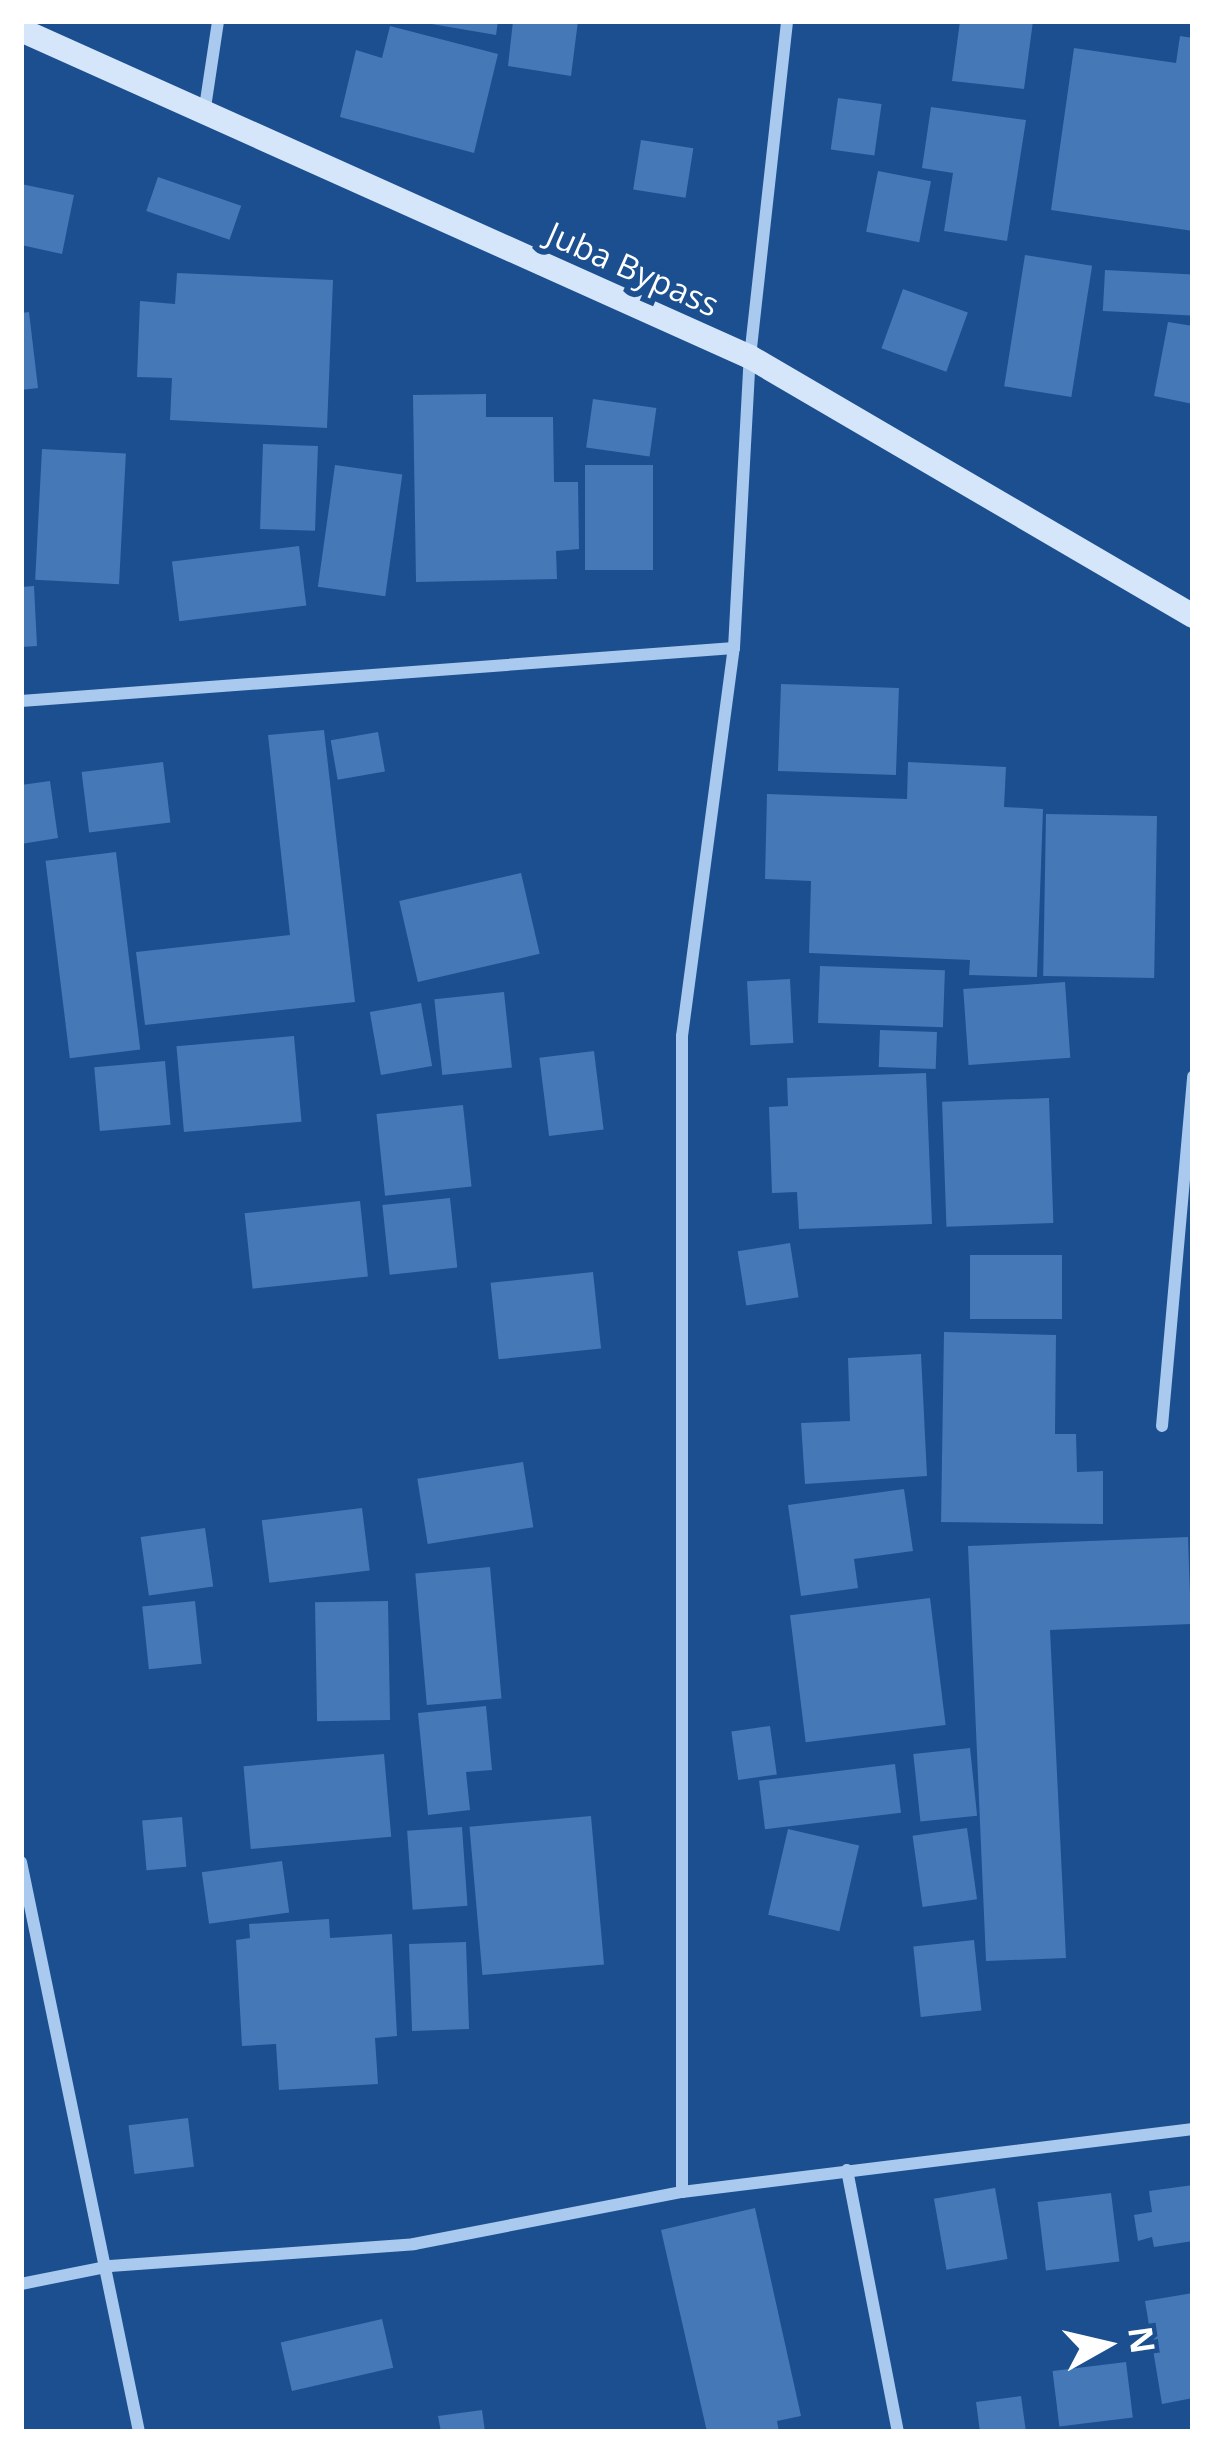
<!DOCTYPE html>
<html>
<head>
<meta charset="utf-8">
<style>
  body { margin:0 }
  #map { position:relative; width:1214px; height:2453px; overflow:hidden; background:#1b4f8f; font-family:"Open Sans",sans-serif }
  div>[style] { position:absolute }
  .building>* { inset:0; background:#4478b7; transform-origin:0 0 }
  .street>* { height:12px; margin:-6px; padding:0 6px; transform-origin:6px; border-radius:6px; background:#a9c9ee }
  .secondary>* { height:24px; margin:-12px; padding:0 12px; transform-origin:12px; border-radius:12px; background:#d6e6fa }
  span { translate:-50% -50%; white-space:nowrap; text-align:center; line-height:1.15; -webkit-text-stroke:12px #1b4f8f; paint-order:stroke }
  .street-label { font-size:33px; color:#fff }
  .frame { position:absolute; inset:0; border:24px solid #fff; pointer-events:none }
  .north { position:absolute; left:1046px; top:2285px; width:120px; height:120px; -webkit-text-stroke:9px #1b4f8f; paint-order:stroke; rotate:82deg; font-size:33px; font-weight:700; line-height:48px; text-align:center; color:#fff }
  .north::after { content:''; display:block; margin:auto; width:42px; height:54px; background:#fff; clip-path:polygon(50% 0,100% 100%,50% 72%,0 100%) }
</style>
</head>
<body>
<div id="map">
  <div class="building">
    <div style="clip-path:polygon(414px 21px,498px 21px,496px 35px)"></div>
    <div style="clip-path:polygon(513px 21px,578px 21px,571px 76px,508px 66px)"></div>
    <div style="clip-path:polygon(960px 21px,1033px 21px,1024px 89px,952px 81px)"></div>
    <div style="clip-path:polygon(390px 26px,498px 54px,474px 153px,340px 117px,356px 50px,382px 58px)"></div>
    <div style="clip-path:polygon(1180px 36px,1193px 38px,1193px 231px,1051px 210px,1074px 48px,1176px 63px)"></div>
    <div style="left:838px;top:98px;width:44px;height:52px;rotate:8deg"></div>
    <div style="clip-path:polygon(931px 107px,1026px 120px,1007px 241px,944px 231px,953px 173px,922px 168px)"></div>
    <div style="left:641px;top:140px;width:53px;height:50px;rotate:9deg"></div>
    <div style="left:878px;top:171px;width:54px;height:62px;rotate:11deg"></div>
    <div style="left:158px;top:177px;width:88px;height:36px;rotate:19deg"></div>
    <div style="clip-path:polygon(21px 184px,74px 195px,62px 254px,21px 245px)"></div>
    <div style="left:1025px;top:255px;width:68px;height:133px;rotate:9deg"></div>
    <div style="left:1105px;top:270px;width:88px;height:41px;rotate:3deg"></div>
    <div style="clip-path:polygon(177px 273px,333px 280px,327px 428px,170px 420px,172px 378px,137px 377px,140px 301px,175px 304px)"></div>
    <div style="left:903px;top:289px;width:69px;height:63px;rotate:20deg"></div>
    <div style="clip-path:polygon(29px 312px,38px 388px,21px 390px,21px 313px)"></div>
    <div style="clip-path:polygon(1168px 322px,1193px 326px,1193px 404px,1154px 396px)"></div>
    <div style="clip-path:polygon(486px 394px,486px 417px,553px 417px,554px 482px,578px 482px,579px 549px,556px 551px,557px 579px,416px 582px,413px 395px)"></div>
    <div style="left:593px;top:399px;width:64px;height:49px;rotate:8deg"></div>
    <div style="left:263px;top:444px;width:55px;height:85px;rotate:2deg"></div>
    <div style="left:42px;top:449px;width:84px;height:131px;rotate:3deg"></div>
    <div style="left:335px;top:465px;width:68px;height:123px;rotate:8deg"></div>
    <div style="left:585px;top:465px;width:68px;height:105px"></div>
    <div style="left:299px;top:546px;width:60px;height:128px;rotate:83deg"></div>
    <div style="clip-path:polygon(34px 586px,37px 646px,21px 647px,21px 587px)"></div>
    <div style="left:781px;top:684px;width:118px;height:87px;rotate:2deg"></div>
    <div style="clip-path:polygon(324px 730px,355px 1002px,145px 1025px,136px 952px,290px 935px,268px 735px)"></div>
    <div style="left:378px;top:732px;width:40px;height:48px;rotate:80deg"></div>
    <div style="left:163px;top:762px;width:61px;height:82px;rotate:83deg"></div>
    <div style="clip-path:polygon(908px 762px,1006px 767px,1004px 807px,1043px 809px,1037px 977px,969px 975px,970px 960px,809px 953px,811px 881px,765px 879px,767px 794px,907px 799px)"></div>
    <div style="clip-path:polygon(50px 781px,58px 838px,21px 844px,21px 785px)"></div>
    <div style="left:1046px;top:814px;width:111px;height:162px;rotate:1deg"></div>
    <div style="left:116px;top:852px;width:199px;height:71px;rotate:83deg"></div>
    <div style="left:521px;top:873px;width:83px;height:125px;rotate:77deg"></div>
    <div style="left:820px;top:966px;width:125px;height:57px;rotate:2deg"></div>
    <div style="left:790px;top:979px;width:64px;height:43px;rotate:87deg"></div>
    <div style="left:1065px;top:982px;width:76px;height:102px;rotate:86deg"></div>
    <div style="left:504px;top:992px;width:76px;height:70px;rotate:84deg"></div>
    <div style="left:421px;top:1003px;width:64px;height:52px;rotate:80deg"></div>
    <div style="left:880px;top:1030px;width:57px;height:37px;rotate:2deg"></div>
    <div style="left:294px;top:1036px;width:86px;height:118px;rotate:85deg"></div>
    <div style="left:594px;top:1051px;width:79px;height:55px;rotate:83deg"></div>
    <div style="left:165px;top:1061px;width:64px;height:71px;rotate:85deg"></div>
    <div style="clip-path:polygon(926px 1073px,932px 1224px,799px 1229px,797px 1192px,772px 1193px,769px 1107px,788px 1106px,787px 1078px)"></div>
    <div style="left:1049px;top:1098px;width:125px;height:107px;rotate:88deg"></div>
    <div style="left:463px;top:1105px;width:82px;height:87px;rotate:84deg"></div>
    <div style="left:450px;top:1198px;width:70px;height:68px;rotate:84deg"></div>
    <div style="left:360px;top:1201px;width:76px;height:116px;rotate:84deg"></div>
    <div style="left:790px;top:1243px;width:55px;height:53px;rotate:81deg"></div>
    <div style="left:1062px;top:1255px;width:64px;height:92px;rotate:90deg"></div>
    <div style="left:593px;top:1272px;width:77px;height:103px;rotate:84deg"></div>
    <div style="clip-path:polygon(944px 1332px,1056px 1335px,1055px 1434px,1076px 1434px,1077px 1472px,1103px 1471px,1103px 1524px,941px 1522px)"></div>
    <div style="clip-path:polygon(921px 1354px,927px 1476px,805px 1484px,801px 1423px,850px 1421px,848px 1358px)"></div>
    <div style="left:523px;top:1462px;width:66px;height:107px;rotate:81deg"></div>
    <div style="clip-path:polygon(904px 1489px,913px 1551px,854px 1559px,858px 1588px,801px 1596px,788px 1505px)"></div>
    <div style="left:362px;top:1508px;width:63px;height:101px;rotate:83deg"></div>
    <div style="left:205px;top:1528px;width:59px;height:65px;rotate:82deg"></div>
    <div style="clip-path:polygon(1188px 1537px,1191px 1624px,1050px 1630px,1066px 1958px,986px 1961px,968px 1546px)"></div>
    <div style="left:490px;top:1567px;width:132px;height:75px;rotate:85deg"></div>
    <div style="left:930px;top:1598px;width:128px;height:141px;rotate:83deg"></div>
    <div style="left:195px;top:1601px;width:63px;height:53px;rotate:84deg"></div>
    <div style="left:388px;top:1601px;width:119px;height:73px;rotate:89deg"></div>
    <div style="clip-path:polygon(486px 1706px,492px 1770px,466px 1772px,470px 1810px,428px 1815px,418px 1713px)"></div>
    <div style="left:770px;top:1726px;width:49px;height:39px;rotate:82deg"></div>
    <div style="left:970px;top:1748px;width:68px;height:57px;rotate:84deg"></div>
    <div style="left:384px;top:1754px;width:83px;height:141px;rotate:85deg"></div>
    <div style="left:895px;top:1764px;width:49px;height:137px;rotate:83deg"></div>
    <div style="left:591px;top:1816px;width:149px;height:122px;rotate:85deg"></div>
    <div style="left:182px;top:1817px;width:50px;height:40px;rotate:85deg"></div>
    <div style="left:462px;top:1827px;width:79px;height:55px;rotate:86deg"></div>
    <div style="left:967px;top:1828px;width:72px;height:55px;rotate:82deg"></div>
    <div style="left:788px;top:1829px;width:73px;height:88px;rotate:13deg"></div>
    <div style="left:282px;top:1861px;width:52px;height:81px;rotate:82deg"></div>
    <div style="clip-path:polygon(329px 1919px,330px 1938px,392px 1934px,397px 2036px,375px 2038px,378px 2084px,279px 2090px,276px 2044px,242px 2046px,236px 1940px,250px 1938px,249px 1924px)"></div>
    <div style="left:974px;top:1940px;width:71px;height:61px;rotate:84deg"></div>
    <div style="left:466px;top:1942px;width:87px;height:57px;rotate:88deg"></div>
    <div style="left:188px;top:2118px;width:49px;height:60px;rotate:83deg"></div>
    <div style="clip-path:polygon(1193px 2185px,1193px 2241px,1154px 2247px,1152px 2237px,1138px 2241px,1134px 2215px,1152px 2212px,1149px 2191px)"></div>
    <div style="left:995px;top:2188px;width:72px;height:62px;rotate:80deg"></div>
    <div style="left:1111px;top:2193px;width:69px;height:74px;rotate:83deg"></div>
    <div style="clip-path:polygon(755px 2208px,801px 2416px,777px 2421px,779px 2432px,707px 2432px,661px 2230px)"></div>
    <div style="clip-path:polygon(1193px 2293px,1193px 2398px,1162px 2404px,1145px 2301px)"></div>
    <div style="left:382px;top:2319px;width:50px;height:104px;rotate:77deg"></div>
    <div style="left:1126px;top:2362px;width:56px;height:74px;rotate:83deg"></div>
    <div style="clip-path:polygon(1021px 2396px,1026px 2432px,980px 2432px,976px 2402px)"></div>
    <div style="clip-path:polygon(482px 2410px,485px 2432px,441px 2432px,438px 2416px)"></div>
  </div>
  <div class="street">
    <div style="left:204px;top:114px;width:94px;rotate:-81.4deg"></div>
    <div style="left:21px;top:701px;width:715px;rotate:-4.25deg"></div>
    <div style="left:1162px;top:1426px;width:351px;rotate:-84.9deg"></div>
    <div style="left:21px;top:1862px;width:582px;rotate:78.3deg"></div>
    <div style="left:847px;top:2170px;width:267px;rotate:79deg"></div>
    <div style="left:682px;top:2192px;width:1156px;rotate:-90deg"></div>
    <div style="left:682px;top:1036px;width:391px;rotate:-82.4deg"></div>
    <div style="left:734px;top:648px;width:291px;rotate:-86.9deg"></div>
    <div style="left:750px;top:357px;width:338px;rotate:-83.7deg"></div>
    <div style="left:21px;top:2284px;width:91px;rotate:-11.4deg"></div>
    <div style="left:110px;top:2266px;width:305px;rotate:-4.1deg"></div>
    <div style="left:414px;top:2244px;width:273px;rotate:-11deg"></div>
    <div style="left:682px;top:2192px;width:515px;rotate:-7.03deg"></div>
  </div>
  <div class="secondary">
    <div style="left:21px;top:30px;width:799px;rotate:24.16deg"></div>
    <div style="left:750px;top:357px;width:513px;rotate:30.31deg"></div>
  </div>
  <div class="street-label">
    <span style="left:633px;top:269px;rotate:24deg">Juba Bypass</span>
  </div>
  <div class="frame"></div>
  <div class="north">N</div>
</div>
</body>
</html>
